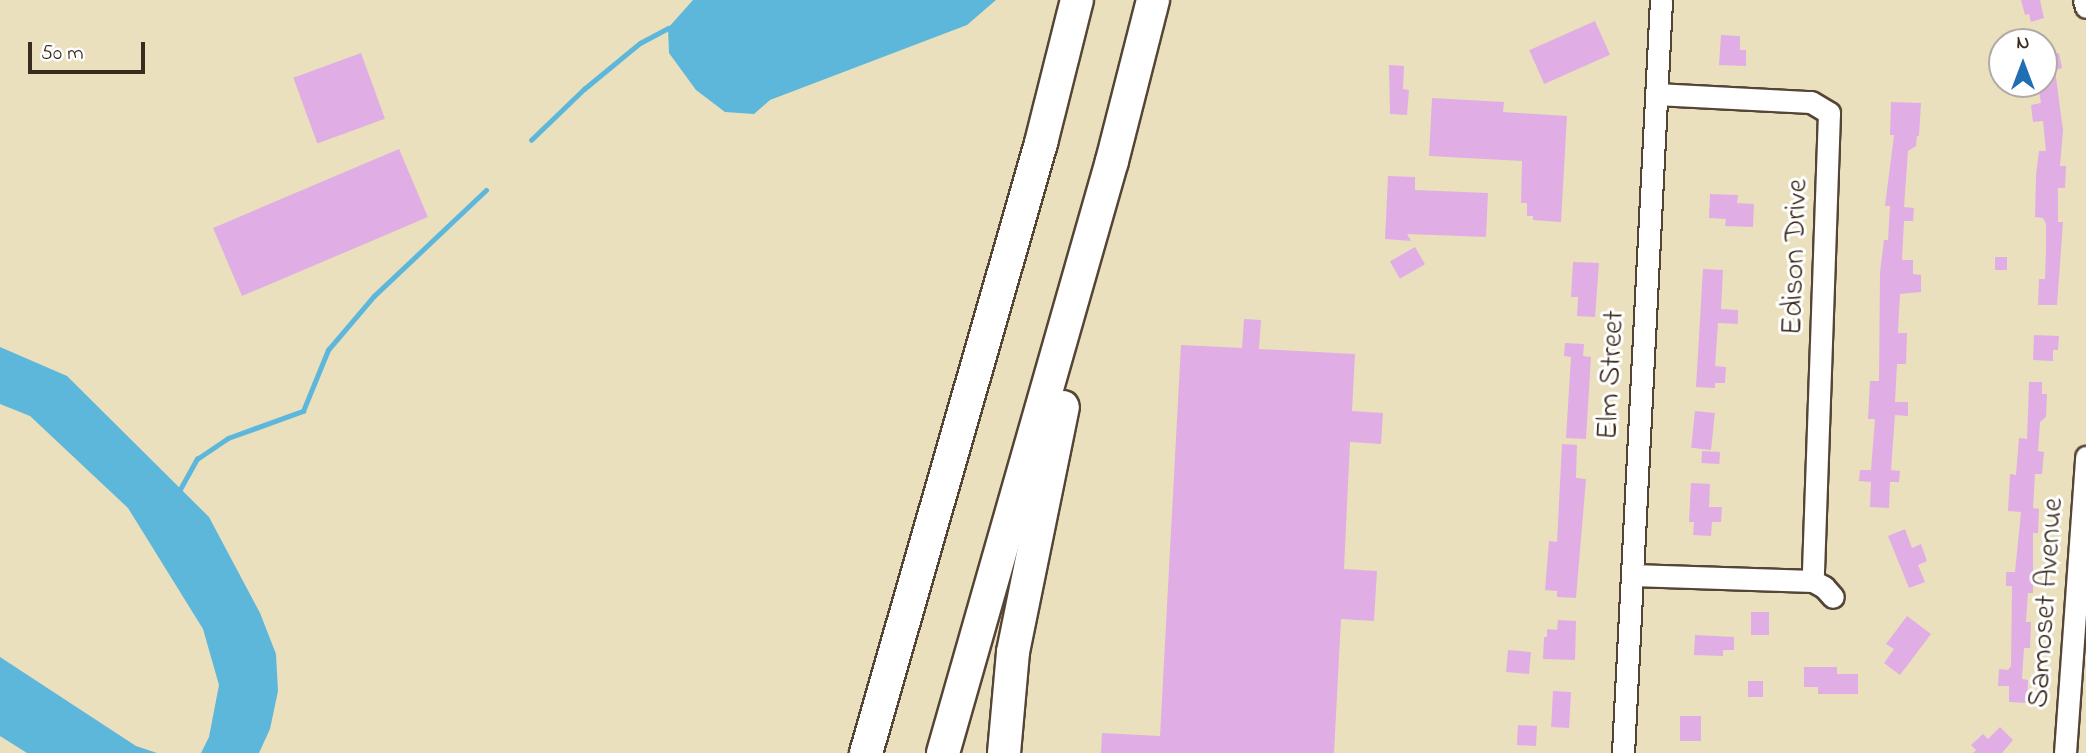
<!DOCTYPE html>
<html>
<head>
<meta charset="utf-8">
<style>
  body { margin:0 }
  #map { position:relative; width:2086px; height:753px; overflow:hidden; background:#eae0bd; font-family:"Indie Flower",sans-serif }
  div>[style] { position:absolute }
  .water>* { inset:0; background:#5db7db }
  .stream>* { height:4.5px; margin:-2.25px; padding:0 2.25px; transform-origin:2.25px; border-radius:2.25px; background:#5db7db }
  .building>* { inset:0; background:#e0aee4; transform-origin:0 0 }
  .roads { filter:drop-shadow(2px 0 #554536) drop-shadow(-2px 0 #554536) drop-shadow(0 2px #554536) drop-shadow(0 -2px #554536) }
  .minor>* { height:21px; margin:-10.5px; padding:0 10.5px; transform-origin:10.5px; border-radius:10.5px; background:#fff }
  .highway>* { height:32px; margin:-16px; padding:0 16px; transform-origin:16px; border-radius:16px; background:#fff }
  span { translate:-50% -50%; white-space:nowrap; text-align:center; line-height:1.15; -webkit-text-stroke:6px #fff; paint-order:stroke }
  .street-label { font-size:30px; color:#3b2a1e }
  .north { position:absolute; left:1988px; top:28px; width:70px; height:70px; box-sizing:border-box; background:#fff; border:2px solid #b1aaa5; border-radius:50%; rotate:0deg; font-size:19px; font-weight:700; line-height:28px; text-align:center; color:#3b2a1e }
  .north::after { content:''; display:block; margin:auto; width:24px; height:32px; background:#1f6fb2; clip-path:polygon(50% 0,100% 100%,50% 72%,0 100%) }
  .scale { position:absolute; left:28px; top:42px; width:117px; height:32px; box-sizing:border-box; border:4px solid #3b2a1e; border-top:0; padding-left:9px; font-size:21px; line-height:24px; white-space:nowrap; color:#3b2a1e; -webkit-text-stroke:5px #fff; paint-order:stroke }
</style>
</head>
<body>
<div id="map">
  <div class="water">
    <div style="clip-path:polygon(693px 0,996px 0,967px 25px,770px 100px,754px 114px,725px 112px,696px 90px,669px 53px,668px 28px)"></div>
    <div style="clip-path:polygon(0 347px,67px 376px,209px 517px,260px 613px,276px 654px,278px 691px,270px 729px,259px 753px,201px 753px,209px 737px,219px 685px,203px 629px,128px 508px,30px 416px,0 404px)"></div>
    <div style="clip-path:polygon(0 657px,136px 746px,157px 753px,27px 753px,0 736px)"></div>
  </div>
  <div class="stream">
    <div style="left:531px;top:140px;width:74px;rotate:-43.9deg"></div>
    <div style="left:584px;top:89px;width:72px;rotate:-39.4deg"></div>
    <div style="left:640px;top:43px;width:32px;rotate:-28deg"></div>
    <div style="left:178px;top:493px;width:39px;rotate:-61deg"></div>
    <div style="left:197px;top:459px;width:37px;rotate:-34deg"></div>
    <div style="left:228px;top:438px;width:80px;rotate:-19.8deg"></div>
    <div style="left:303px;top:411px;width:66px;rotate:-67.7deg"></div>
    <div style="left:328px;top:350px;width:71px;rotate:-49.6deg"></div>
    <div style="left:374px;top:296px;width:154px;rotate:-43.4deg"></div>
  </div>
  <div class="building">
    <div style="clip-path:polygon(2021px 0,2040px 0,2044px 18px,2031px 22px,2029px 14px,2025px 15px)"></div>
    <div style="left:1595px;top:21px;width:37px;height:72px;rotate:66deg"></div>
    <div style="clip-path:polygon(1721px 35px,1740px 36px,1740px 50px,1746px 50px,1746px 66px,1719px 65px)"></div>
    <div style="clip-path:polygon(2053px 49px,2054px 54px,2059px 53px,2062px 68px,2055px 70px,2063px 130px,2060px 166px,2066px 166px,2065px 188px,2058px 188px,2058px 222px,2063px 222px,2057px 305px,2038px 305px,2039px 279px,2045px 279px,2046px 248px,2046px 224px,2043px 218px,2035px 217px,2036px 175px,2039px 151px,2046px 151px,2043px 121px,2033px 122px,2031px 105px,2041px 103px,2039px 91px,2044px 91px,2044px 50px)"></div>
    <div style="left:361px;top:53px;width:70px;height:72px;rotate:70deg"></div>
    <div style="clip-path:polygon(1389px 65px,1404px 66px,1403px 89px,1409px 90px,1407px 115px,1390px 114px)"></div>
    <div style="clip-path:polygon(1432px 98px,1504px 102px,1503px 112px,1567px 116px,1561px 222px,1533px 220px,1533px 216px,1527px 216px,1527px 203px,1521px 203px,1522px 161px,1429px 156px)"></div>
    <div style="clip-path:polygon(1891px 102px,1921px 103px,1919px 136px,1917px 136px,1916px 146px,1908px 151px,1904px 207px,1914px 208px,1913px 221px,1904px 221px,1902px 260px,1913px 260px,1913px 274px,1921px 275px,1921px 292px,1900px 294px,1898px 333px,1907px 333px,1906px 364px,1897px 364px,1895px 402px,1908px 402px,1908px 416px,1895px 415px,1891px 470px,1900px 471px,1899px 482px,1890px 482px,1889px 508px,1870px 507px,1871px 482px,1859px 481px,1860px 470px,1871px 470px,1875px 419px,1868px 419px,1870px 381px,1879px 381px,1880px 272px,1884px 240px,1888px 240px,1890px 206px,1885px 206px,1894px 135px,1890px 135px)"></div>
    <div style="left:399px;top:149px;width:74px;height:202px;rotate:67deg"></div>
    <div style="clip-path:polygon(1388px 176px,1415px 177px,1415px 190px,1488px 193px,1486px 237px,1407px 234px,1411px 241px,1385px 239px)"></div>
    <div style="clip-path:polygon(1710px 194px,1738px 195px,1737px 203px,1754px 204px,1753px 227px,1725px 226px,1726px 219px,1709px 218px)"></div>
    <div style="left:1415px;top:247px;width:20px;height:29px;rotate:60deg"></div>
    <div style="left:1995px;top:257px;width:12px;height:13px"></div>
    <div style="clip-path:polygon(1573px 262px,1599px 263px,1595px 317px,1577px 316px,1578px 297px,1571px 297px)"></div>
    <div style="clip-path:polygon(1703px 269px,1723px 270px,1721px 309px,1738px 310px,1738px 324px,1718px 323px,1715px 366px,1726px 367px,1725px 383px,1715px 383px,1715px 388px,1696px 387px)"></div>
    <div style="clip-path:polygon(1244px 319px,1261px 320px,1259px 349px,1355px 354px,1352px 411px,1383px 413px,1381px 444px,1350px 442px,1344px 569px,1377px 571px,1374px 621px,1341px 619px,1334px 753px,1101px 753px,1102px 733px,1160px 736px,1181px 345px,1242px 348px)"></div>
    <div style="clip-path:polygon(2034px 335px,2059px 336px,2058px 350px,2053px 350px,2053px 361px,2033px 360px)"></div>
    <div style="clip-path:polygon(1565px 343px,1584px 344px,1583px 356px,1591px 357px,1586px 439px,1566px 438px,1571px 357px,1564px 356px)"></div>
    <div style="clip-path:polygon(2029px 382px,2042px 382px,2042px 394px,2047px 394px,2046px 417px,2040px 422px,2038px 451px,2044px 452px,2042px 474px,2035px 474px,2033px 508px,2039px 509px,2038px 533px,2033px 533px,2033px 593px,2028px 593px,2026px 622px,2031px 622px,2030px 648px,2024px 648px,2022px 679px,2028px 680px,2027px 703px,2009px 702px,2009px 686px,1998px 686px,1999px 669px,2008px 670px,2011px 666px,2012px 586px,2006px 586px,2006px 572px,2015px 572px,2021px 512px,2008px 511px,2010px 474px,2016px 475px,2019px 438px,2027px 439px)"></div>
    <div style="left:1695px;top:411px;width:20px;height:37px;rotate:6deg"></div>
    <div style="clip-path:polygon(1562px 444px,1577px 445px,1576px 478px,1586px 479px,1576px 598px,1557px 597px,1557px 591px,1545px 590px,1549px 541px,1557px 542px)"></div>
    <div style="left:1702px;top:451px;width:18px;height:12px;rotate:3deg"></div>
    <div style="clip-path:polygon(1691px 483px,1710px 484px,1709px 507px,1722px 507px,1721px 522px,1712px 522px,1711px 536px,1693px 535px,1694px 522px,1689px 522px)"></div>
    <div style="clip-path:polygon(1905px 529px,1912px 548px,1921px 544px,1927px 561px,1918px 565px,1925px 582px,1909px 588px,1888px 536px)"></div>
    <div style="left:1769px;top:612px;width:23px;height:18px;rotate:90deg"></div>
    <div style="clip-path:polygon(1907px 616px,1931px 634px,1900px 675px,1884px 663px,1894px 649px,1886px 644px)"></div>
    <div style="clip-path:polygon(1558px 620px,1576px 621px,1575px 660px,1543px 659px,1544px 637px,1547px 637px,1547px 629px,1557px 630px)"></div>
    <div style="clip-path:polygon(1695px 635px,1734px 637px,1734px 650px,1723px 650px,1723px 656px,1694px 655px)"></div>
    <div style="left:1508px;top:650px;width:23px;height:22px;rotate:5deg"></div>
    <div style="clip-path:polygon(1804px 667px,1837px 667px,1837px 674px,1858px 674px,1858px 694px,1818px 694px,1818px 687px,1804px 687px)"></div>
    <div style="left:1748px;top:681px;width:15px;height:16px"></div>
    <div style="left:1553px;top:691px;width:18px;height:36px;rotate:3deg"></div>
    <div style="left:1680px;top:716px;width:21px;height:25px"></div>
    <div style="left:1518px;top:725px;width:19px;height:20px;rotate:3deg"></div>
    <div style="clip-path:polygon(2000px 727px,2013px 740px,2002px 753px,1973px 753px,1976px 750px,1971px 745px,1983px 734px,1988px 739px)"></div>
  </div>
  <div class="roads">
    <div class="minor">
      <div style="left:2084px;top:0;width:7px;rotate:74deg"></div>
      <div style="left:1656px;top:94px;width:155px;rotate:3deg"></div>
      <div style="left:1811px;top:102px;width:21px;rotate:31deg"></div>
      <div style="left:1829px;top:113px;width:468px;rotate:92deg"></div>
      <div style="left:1632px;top:575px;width:181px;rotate:1.9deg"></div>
      <div style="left:1813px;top:581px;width:13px;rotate:29deg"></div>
      <div style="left:1824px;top:587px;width:13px;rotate:48deg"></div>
      <div style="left:1623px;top:753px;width:754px;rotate:-87.11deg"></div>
      <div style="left:2065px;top:753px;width:297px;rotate:-85.9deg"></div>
    </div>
    <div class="highway">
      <div style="left:866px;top:753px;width:635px;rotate:-73.99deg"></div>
      <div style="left:1041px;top:143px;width:147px;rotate:-75.9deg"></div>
      <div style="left:943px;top:753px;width:616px;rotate:-74.07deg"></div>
      <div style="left:1112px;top:161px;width:166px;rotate:-75.7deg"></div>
      <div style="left:1004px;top:753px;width:101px;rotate:-84.9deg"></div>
      <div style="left:1013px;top:652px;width:250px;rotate:-78.5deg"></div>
    </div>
  </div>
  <div class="street-label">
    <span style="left:1796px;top:257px;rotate:-88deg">Edison Drive</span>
    <span style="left:1612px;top:375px;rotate:-87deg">Elm Street</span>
    <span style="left:2047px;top:603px;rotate:-86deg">Samoset Avenue</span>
  </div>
  <div class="north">N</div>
  <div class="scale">50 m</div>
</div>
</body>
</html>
